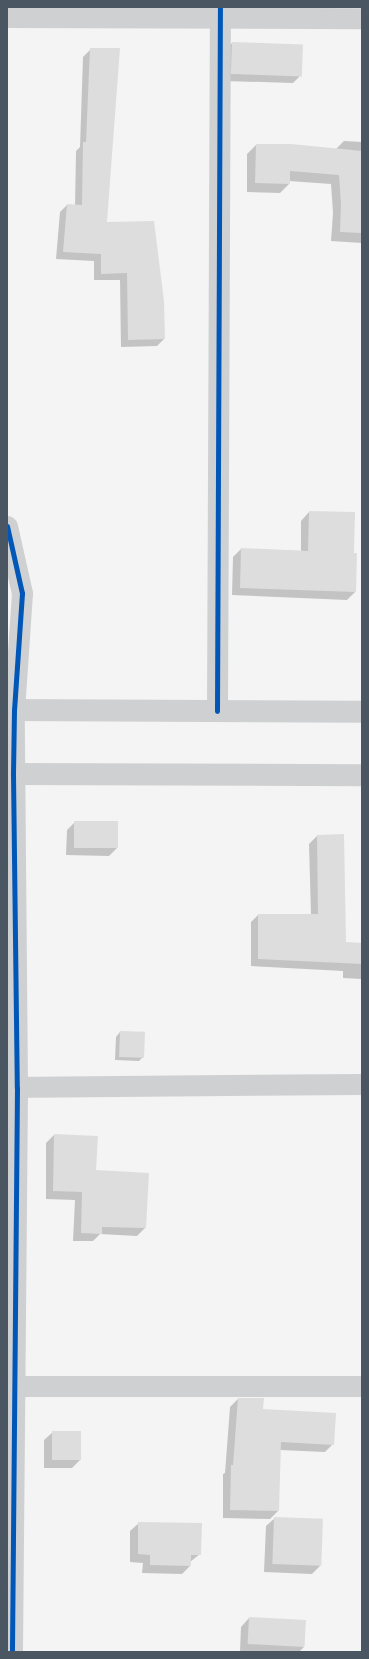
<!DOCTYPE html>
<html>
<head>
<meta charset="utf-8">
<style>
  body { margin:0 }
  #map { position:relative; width:369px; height:1659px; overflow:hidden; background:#f4f4f4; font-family:"Fira Sans Condensed",sans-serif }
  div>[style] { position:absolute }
  .shadow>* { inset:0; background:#0003 }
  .building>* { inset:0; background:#ddddde; transform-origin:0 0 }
  .minor>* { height:21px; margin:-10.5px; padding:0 10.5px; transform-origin:10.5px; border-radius:10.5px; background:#ced0d2 }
  .tertiary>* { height:22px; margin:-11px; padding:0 11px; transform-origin:11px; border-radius:11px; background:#ced0d2 }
  .cycleway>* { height:5px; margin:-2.5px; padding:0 2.5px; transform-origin:2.5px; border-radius:2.5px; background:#0057b8 }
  span { translate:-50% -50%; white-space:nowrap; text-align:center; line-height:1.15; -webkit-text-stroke:3px #fff; paint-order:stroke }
  .frame { position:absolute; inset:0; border:8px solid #4a5661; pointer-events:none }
</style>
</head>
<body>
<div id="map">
  <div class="shadow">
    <div style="clip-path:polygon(232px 43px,301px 75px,293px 83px,224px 81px,224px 51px)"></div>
    <div style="clip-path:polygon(91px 49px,106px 224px,164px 339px,157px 346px,121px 347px,120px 280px,94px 280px,94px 261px,56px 259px,60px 212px,67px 205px,75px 206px,76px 151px,80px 147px,83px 57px)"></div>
    <div style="clip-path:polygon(344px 141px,362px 142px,362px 243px,331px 241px,333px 213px,331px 184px,289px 181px,289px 184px,280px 193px,247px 192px,247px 154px,256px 145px,336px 149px)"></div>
    <div style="clip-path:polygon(309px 512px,353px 554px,355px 592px,347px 600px,232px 595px,233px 557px,241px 549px,301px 551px,301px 521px)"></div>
    <div style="clip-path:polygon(75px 822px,117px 848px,109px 856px,66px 855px,67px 830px)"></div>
    <div style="clip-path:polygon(317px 836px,345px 943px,362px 944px,362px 979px,343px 978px,343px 971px,251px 966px,251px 922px,259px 914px,311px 915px,309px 844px)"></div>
    <div style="clip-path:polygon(120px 1032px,143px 1057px,139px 1061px,115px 1060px,116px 1037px)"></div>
    <div style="clip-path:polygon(54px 1135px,95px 1171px,148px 1174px,145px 1228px,137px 1236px,100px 1234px,93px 1241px,73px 1241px,75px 1200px,46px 1199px,46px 1143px)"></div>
    <div style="clip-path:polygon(238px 1399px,333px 1444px,325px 1452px,280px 1450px,278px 1511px,270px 1519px,223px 1518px,223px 1474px,225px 1473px,230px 1407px)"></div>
    <div style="clip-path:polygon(53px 1432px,80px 1460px,72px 1468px,44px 1468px,44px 1440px)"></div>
    <div style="clip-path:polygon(275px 1518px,320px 1566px,312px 1574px,264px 1572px,266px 1526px)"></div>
    <div style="clip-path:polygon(139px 1523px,200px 1554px,190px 1562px,190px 1566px,182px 1574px,142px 1573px,143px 1563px,130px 1562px,130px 1531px)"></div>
    <div style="clip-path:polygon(249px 1618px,304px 1647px,299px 1652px,240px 1652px,241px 1627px)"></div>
  </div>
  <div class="building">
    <div style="left:232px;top:42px;width:71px;height:32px;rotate:2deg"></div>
    <div style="clip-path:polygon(90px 48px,120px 48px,107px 222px,154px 221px,164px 301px,165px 339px,128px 340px,127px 273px,101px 274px,101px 254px,63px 252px,67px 204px,82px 205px,83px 142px,86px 142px)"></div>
    <div style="clip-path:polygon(256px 144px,291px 144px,362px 151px,362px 233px,340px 232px,341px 204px,339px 175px,290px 171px,290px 184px,255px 183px)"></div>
    <div style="clip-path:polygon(309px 511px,355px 512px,354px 553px,357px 553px,356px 592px,240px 588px,241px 548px,308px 551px)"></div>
    <div style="left:74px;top:821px;width:44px;height:27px"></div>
    <div style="clip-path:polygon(344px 834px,346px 942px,362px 943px,362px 964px,258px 959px,258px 914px,318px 914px,317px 835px)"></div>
    <div style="left:120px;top:1031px;width:25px;height:26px;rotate:2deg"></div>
    <div style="clip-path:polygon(54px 1134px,98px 1136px,96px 1170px,149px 1173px,146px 1228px,102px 1227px,102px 1234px,81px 1233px,82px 1192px,53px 1191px)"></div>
    <div style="clip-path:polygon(238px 1398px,264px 1398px,263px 1409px,336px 1413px,334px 1445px,281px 1442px,279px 1511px,230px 1510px,231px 1465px,233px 1465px)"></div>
    <div style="left:52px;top:1431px;width:29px;height:29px"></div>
    <div style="left:274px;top:1517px;width:49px;height:47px;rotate:2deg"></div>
    <div style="clip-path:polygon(138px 1522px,202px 1523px,201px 1555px,191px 1555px,191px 1566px,150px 1565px,150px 1555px,138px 1554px)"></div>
    <div style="left:249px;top:1617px;width:57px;height:27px;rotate:3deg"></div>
  </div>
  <div class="minor">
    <div style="left:7px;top:17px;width:355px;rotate:0.2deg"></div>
    <div style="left:7px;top:526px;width:69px;rotate:77.4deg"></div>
    <div style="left:22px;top:593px;width:117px;rotate:93.9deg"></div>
    <div style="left:217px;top:711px;width:704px;rotate:-89.76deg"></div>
    <div style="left:7px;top:1087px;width:355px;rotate:-0.5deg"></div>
    <div style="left:7px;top:1386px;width:355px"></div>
  </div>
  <div class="tertiary">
    <div style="left:7px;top:710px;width:355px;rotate:0.3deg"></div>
    <div style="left:7px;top:774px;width:355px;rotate:0.2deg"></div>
    <div style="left:12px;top:1652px;width:564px;rotate:-89.49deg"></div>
    <div style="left:17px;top:1088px;width:378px;rotate:-90.5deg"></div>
  </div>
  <div class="cycleway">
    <div style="left:7px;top:526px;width:69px;rotate:77.4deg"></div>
    <div style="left:22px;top:593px;width:117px;rotate:93.9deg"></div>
    <div style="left:14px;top:710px;width:64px;rotate:90.9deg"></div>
    <div style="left:13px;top:774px;width:314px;rotate:89.3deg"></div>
    <div style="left:17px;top:1088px;width:564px;rotate:90.51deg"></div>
    <div style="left:217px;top:711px;width:704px;rotate:-89.76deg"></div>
  </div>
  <div class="frame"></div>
</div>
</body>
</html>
